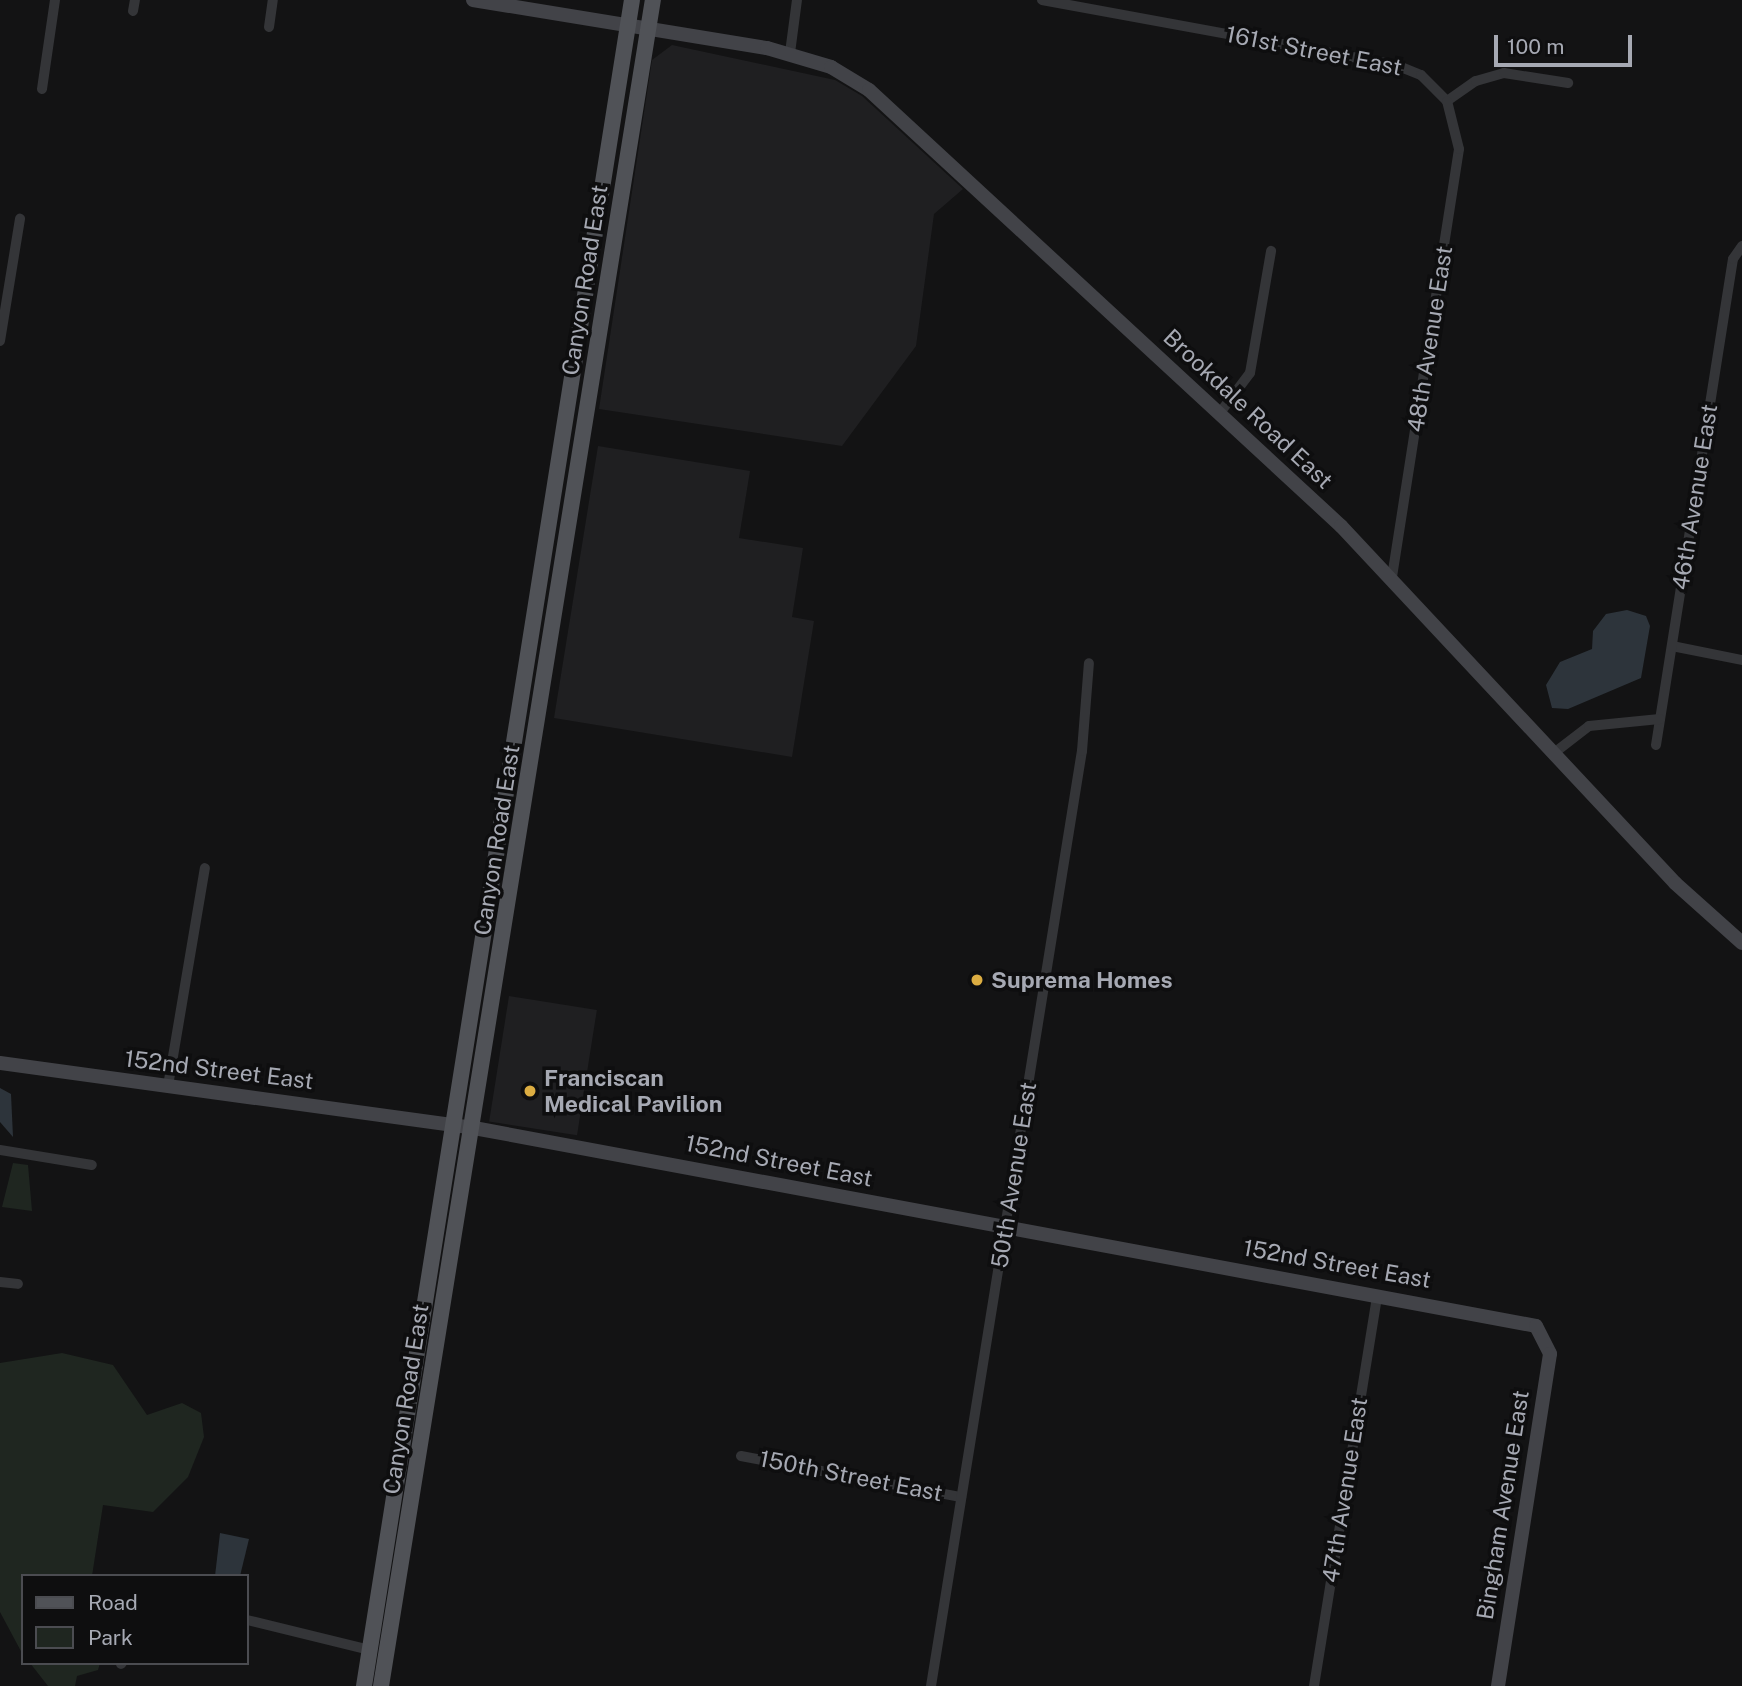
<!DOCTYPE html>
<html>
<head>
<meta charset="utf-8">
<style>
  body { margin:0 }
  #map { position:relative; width:1742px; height:1686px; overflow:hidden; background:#131314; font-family:"Public Sans",sans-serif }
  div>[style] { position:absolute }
  .built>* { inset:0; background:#1f1f21; transform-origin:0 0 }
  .green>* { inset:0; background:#1f2620 }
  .water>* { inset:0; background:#2d343b }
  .street>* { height:10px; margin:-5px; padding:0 5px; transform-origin:5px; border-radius:5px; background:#343538 }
  .secondary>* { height:14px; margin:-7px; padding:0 7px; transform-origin:7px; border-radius:7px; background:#424348 }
  .primary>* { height:16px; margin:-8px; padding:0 8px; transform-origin:8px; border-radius:8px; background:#505257 }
  .dots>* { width:19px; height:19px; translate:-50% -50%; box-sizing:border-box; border:4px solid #0e0e0f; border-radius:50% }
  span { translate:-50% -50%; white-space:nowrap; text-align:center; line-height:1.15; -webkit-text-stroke:7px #0e0e0f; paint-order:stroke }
  .street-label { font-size:23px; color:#a6a9b3 }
  .poi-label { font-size:23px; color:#a6a9b3; font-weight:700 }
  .left { translate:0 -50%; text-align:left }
  .legend { position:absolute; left:21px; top:1574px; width:228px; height:91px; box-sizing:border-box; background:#0e0e0f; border:2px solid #4b4c51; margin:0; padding:9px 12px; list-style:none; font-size:21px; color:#a6a9b3 }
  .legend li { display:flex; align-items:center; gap:14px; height:35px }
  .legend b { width:35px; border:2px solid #4b4c51 }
  .scale { position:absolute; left:1494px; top:35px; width:138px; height:32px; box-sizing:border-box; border:4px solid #a6a9b3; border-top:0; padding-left:9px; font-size:21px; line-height:24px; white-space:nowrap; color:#a6a9b3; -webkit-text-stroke:5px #0e0e0f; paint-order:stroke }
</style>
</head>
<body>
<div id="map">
  <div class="built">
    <div style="clip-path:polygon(672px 45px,835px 80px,862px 96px,963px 189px,934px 214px,916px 346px,842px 446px,599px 409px,652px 60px)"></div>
    <div style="clip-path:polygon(598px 446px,750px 471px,739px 538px,803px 548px,792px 617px,814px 621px,792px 757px,554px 718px)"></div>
    <div style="left:509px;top:996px;width:89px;height:127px;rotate:9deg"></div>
  </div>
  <div class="green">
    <div style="clip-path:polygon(13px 1163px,28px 1165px,32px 1211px,2px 1207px)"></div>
    <div style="clip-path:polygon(62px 1353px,113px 1365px,147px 1415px,182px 1403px,201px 1413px,204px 1437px,188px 1477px,153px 1512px,103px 1505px,92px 1576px,23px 1576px,23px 1655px,0 1612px,0 1363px)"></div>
    <div style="clip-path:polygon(30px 1663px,100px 1663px,98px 1670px,77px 1676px,75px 1686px,48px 1686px)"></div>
  </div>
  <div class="water">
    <div style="clip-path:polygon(1627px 610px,1646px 616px,1650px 626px,1641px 678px,1568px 709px,1552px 708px,1546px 685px,1560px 662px,1592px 649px,1593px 631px,1606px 614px)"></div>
    <div style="clip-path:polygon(0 1088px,11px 1094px,13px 1137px,0 1122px)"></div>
    <div style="clip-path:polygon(220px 1533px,249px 1539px,240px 1576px,215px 1576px)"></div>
  </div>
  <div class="street">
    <div style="left:1042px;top:0;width:360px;rotate:10.4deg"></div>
    <div style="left:1396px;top:65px;width:27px;rotate:22deg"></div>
    <div style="left:1421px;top:75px;width:37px;rotate:45deg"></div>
    <div style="left:1447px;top:101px;width:35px;rotate:-35deg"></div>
    <div style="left:1476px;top:81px;width:29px;rotate:-16deg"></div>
    <div style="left:1504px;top:73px;width:65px;rotate:8.9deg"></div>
    <div style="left:133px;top:11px;width:11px;rotate:-80deg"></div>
    <div style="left:269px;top:27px;width:27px;rotate:-82deg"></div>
    <div style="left:790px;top:53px;width:53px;rotate:-82.5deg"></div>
    <div style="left:42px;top:89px;width:90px;rotate:-81.7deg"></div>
    <div style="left:0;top:341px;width:124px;rotate:-80.7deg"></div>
    <div style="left:1219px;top:414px;width:51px;rotate:-52.9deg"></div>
    <div style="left:1250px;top:373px;width:124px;rotate:-80.2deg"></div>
    <div style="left:1392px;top:577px;width:433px;rotate:-81.1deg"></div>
    <div style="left:1459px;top:149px;width:49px;rotate:-104deg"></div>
    <div style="left:1672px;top:646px;width:71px;rotate:11.3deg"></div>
    <div style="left:1656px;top:745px;width:492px;rotate:-81deg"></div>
    <div style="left:1733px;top:259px;width:16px;rotate:-55deg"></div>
    <div style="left:1554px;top:753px;width:44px;rotate:-37.6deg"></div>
    <div style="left:1589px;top:726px;width:71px;rotate:-5.6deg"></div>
    <div style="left:168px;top:1086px;width:221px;rotate:-80.4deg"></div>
    <div style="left:0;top:1150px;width:93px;rotate:9.3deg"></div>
    <div style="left:0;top:1282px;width:18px;rotate:6deg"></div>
    <div style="left:741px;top:1456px;width:224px;rotate:10.6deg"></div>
    <div style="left:247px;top:1620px;width:127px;rotate:13.7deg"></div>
    <div style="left:121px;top:1664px;width:1px;rotate:-45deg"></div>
    <div style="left:931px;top:1686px;width:947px;rotate:-80.83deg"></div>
    <div style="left:1082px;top:751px;width:88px;rotate:-85.5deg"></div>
    <div style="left:1314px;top:1686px;width:396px;rotate:-80.8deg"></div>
  </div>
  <div class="secondary">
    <div style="left:473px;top:0;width:298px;rotate:9.3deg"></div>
    <div style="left:767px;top:48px;width:67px;rotate:16.5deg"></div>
    <div style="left:831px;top:67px;width:44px;rotate:31.2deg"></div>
    <div style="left:869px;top:90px;width:643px;rotate:42.73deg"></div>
    <div style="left:1341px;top:526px;width:489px;rotate:46.9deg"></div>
    <div style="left:1675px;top:883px;width:90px;rotate:41.8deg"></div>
    <div style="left:0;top:1063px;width:478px;rotate:7.8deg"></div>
    <div style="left:474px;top:1128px;width:1080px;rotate:10.56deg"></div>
    <div style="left:1536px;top:1326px;width:31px;rotate:63deg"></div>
    <div style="left:1550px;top:1354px;width:336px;rotate:98.9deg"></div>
  </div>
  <div class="primary">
    <div style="left:364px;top:1686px;width:1707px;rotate:-80.97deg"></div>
    <div style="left:381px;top:1686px;width:1708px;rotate:-80.84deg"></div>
  </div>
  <div class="dots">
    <div style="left:977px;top:980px;background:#dcad42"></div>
    <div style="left:530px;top:1091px;background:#dcad42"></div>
  </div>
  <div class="street-label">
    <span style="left:1314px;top:51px;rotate:11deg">161st Street East</span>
    <span style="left:585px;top:280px;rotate:-81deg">Canyon Road East</span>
    <span style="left:1430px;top:339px;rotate:-81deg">48th Avenue East</span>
    <span style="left:1248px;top:409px;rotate:43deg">Brookdale Road East</span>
    <span style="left:1695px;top:497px;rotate:-81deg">46th Avenue East</span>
    <span style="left:497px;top:840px;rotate:-81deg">Canyon Road East</span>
    <span style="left:219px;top:1070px;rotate:7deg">152nd Street East</span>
    <span style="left:779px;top:1161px;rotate:11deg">152nd Street East</span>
    <span style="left:1014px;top:1175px;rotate:-81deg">50th Avenue East</span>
    <span style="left:1337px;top:1264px;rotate:10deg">152nd Street East</span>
    <span style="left:406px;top:1399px;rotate:-81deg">Canyon Road East</span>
    <span style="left:851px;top:1476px;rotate:11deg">150th Street East</span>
    <span style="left:1345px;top:1490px;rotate:-81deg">47th Avenue East</span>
    <span style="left:1503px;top:1505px;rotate:-81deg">Bingham Avenue East</span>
  </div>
  <div class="poi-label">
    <span class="left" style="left:991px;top:980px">Suprema Homes</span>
    <span class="left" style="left:544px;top:1091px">Franciscan<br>Medical Pavilion</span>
  </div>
  <ul class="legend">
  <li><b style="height:9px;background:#505257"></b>Road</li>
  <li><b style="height:19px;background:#1f2620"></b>Park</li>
  </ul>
  <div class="scale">100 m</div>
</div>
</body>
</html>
